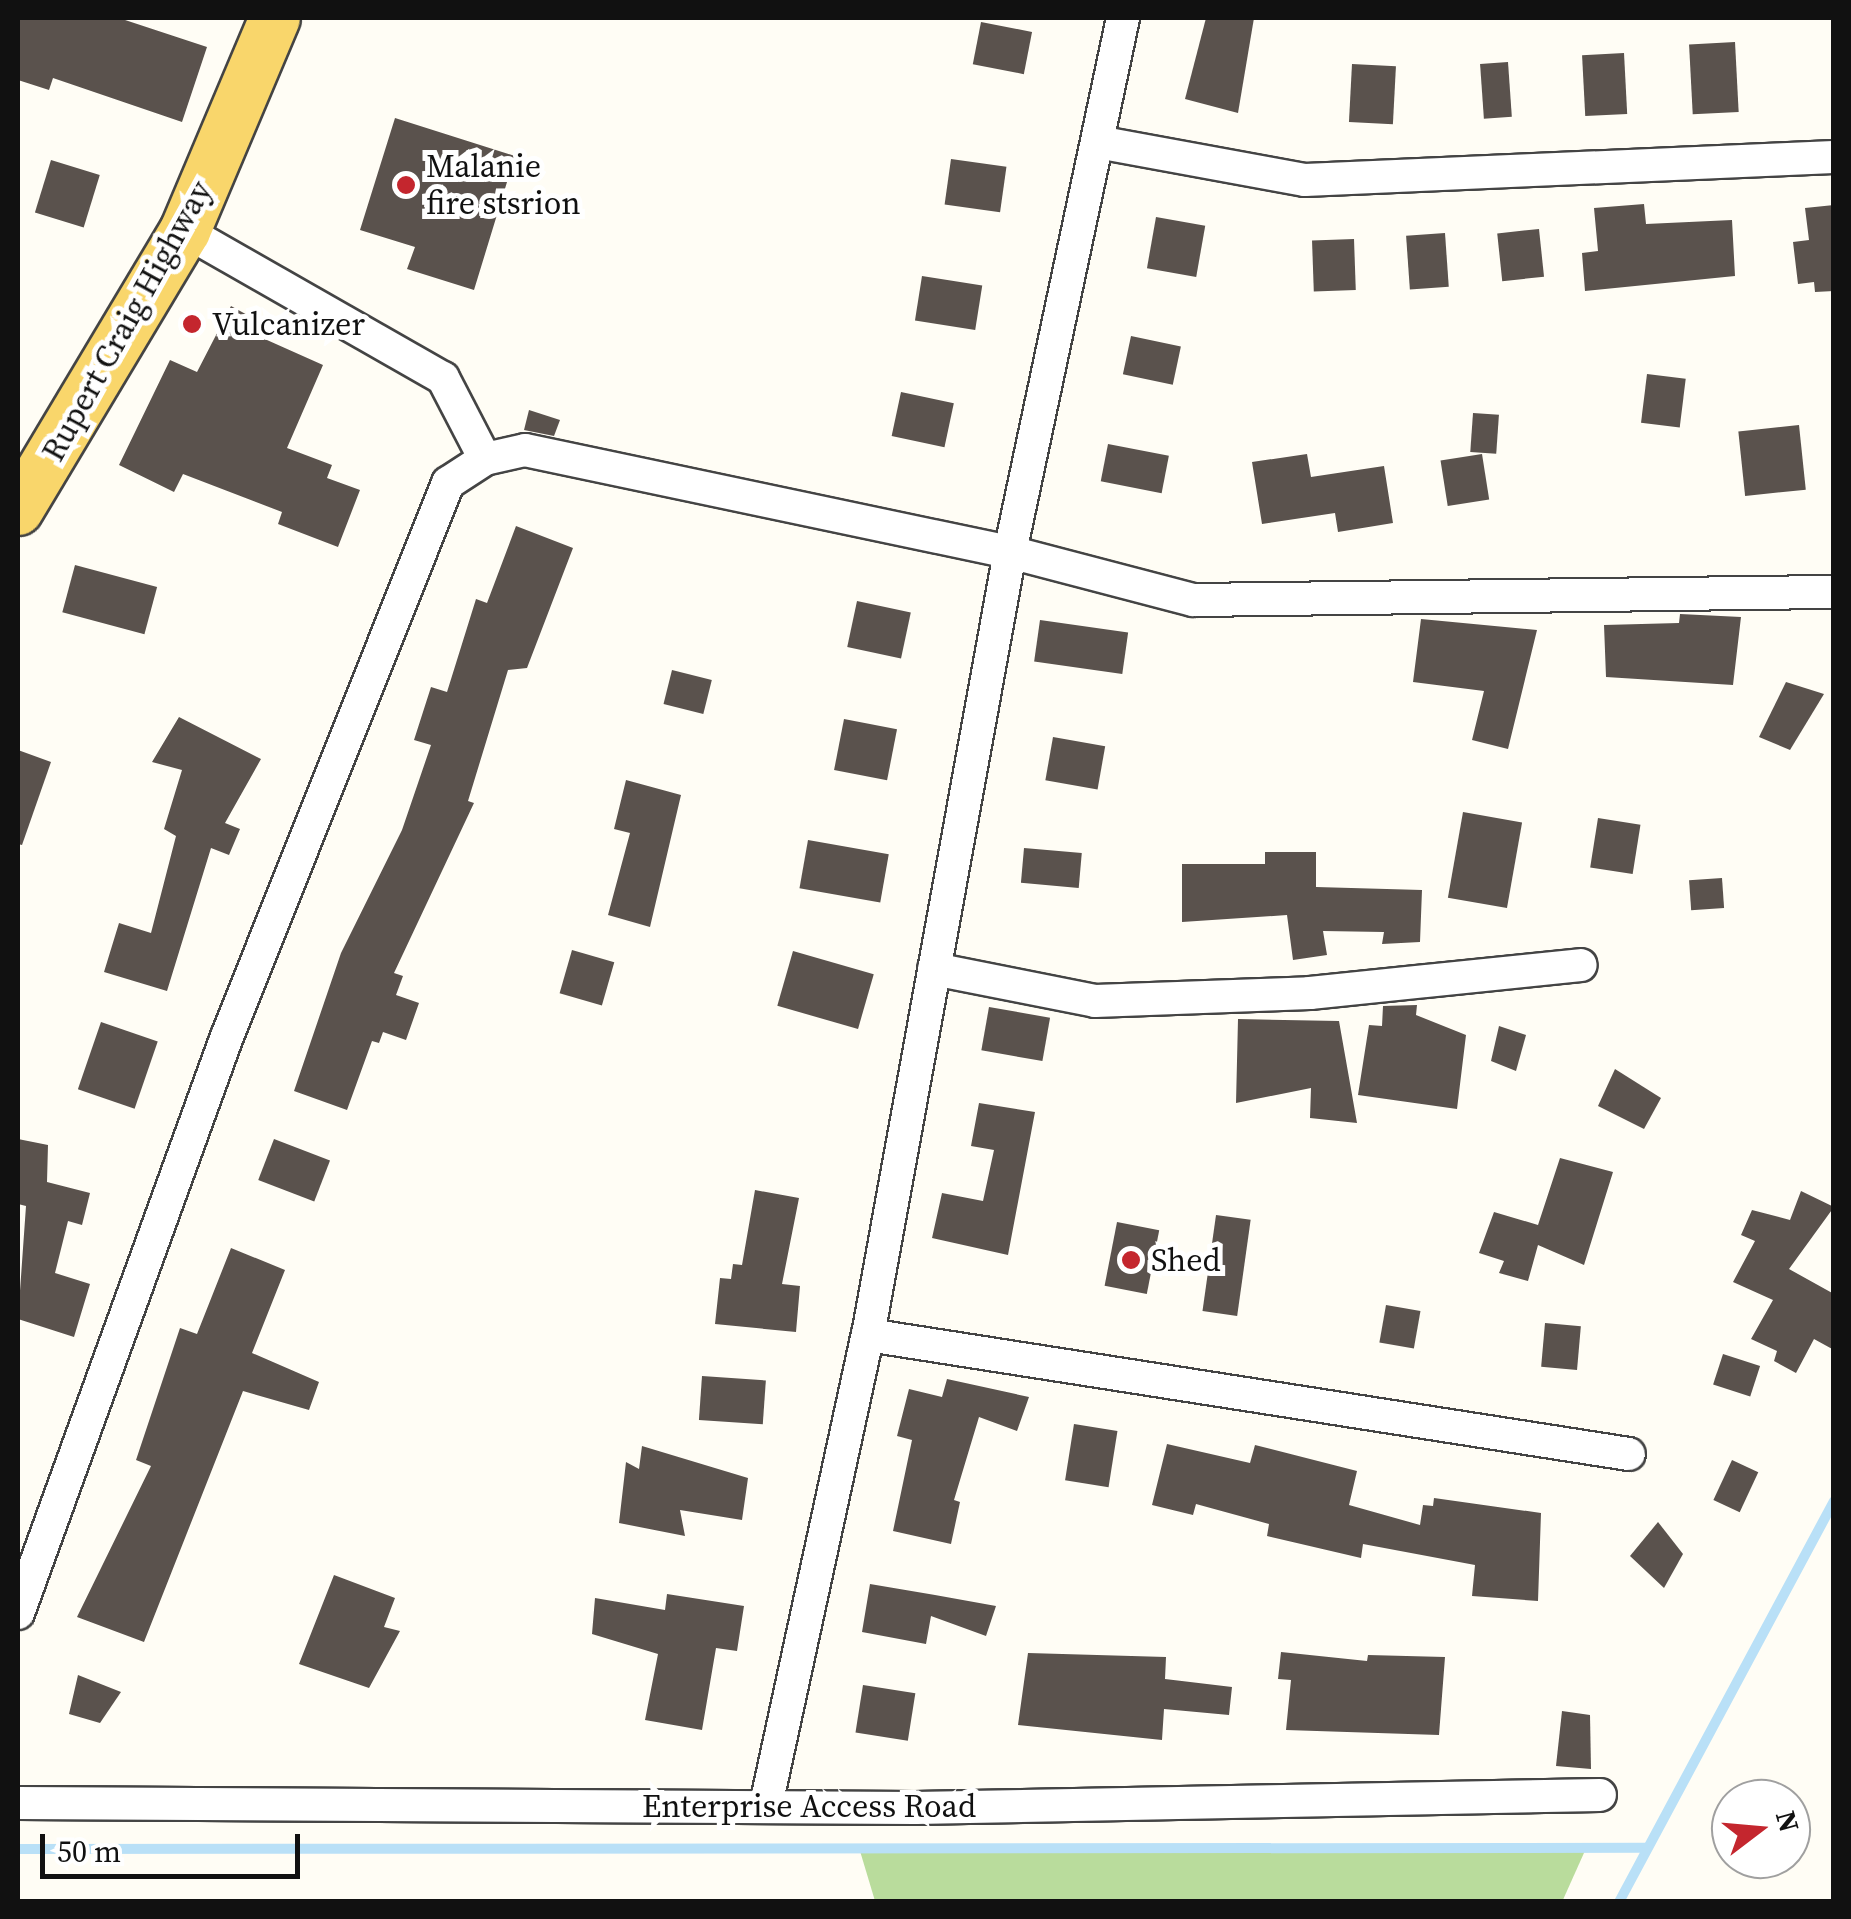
<!DOCTYPE html>
<html>
<head>
<meta charset="utf-8">
<style>
  body { margin:0 }
  #map { position:relative; width:1851px; height:1919px; overflow:hidden; background:#fffdf5; font-family:"Source Serif 4",serif }
  div>[style] { position:absolute }
  .forest>* { inset:0; background:#b9dc9c }
  .stream>* { height:10px; margin:-5px; padding:0 5px; transform-origin:5px; border-radius:5px; background:#b9e0f7 }
  .building>* { inset:0; background:#5a524d; transform-origin:0 0 }
  .roads { filter:drop-shadow(2px 0 #444) drop-shadow(-2px 0 #444) drop-shadow(0 2px #444) drop-shadow(0 -2px #444) }
  .minor>* { height:32px; margin:-16px; padding:0 16px; transform-origin:16px; border-radius:16px; background:#fff }
  .primary>* { height:50px; margin:-25px; padding:0 25px; transform-origin:25px; border-radius:25px; background:#f9d66b }
  .dots>* { width:28px; height:28px; translate:-50% -50%; box-sizing:border-box; border:5px solid #fff; border-radius:50% }
  span { translate:-50% -50%; white-space:nowrap; text-align:center; line-height:1.15; -webkit-text-stroke:10px #fff; paint-order:stroke }
  .poi-label { font-size:32px; color:#111 }
  .left { translate:0 -50%; text-align:left }
  .street-label { font-size:32px; color:#111 }
  .frame { position:absolute; inset:0; border:20px solid #111; pointer-events:none }
  .north { position:absolute; left:1711px; top:1779px; width:100px; height:100px; box-sizing:border-box; background:#fff; border:2px solid #a0a0a0; border-radius:50%; rotate:74deg; font-size:28px; font-weight:700; line-height:40px; text-align:center; color:#111 }
  .north::after { content:''; display:block; margin:auto; width:35px; height:45px; background:#c4262e; clip-path:polygon(50% 0,100% 100%,50% 72%,0 100%) }
  .scale { position:absolute; left:40px; top:1834px; width:260px; height:45px; box-sizing:border-box; border:5px solid #111; border-top:0; padding-left:12px; font-size:30px; line-height:35px; white-space:nowrap; color:#111; -webkit-text-stroke:8px #fff; paint-order:stroke }
</style>
</head>
<body>
<div id="map">
  <div class="forest">
    <div style="clip-path:polygon(1588px 1844px,1562px 1902px,875px 1901px,860px 1851px)"></div>
  </div>
  <div class="stream">
    <div style="left:18px;top:1849px;width:1627px;rotate:-0.04deg"></div>
    <div style="left:1619px;top:1902px;width:455px;rotate:-61.8deg"></div>
  </div>
  <div class="building">
    <div style="clip-path:polygon(18px 18px,119px 18px,207px 47px,182px 122px,53px 78px,49px 90px,18px 80px)"></div>
    <div style="clip-path:polygon(1206px 18px,1254px 18px,1238px 113px,1185px 99px)"></div>
    <div style="left:981px;top:22px;width:52px;height:43px;rotate:11deg"></div>
    <div style="left:1735px;top:42px;width:70px;height:46px;rotate:87deg"></div>
    <div style="left:1624px;top:53px;width:61px;height:42px;rotate:87deg"></div>
    <div style="left:1508px;top:62px;width:55px;height:28px;rotate:86deg"></div>
    <div style="left:1352px;top:64px;width:44px;height:58px;rotate:3deg"></div>
    <div style="clip-path:polygon(395px 118px,515px 156px,474px 290px,407px 269px,415px 247px,360px 230px)"></div>
    <div style="left:951px;top:159px;width:56px;height:46px;rotate:8deg"></div>
    <div style="left:51px;top:160px;width:51px;height:55px;rotate:17deg"></div>
    <div style="clip-path:polygon(1644px 204px,1646px 224px,1732px 220px,1735px 276px,1585px 291px,1582px 253px,1598px 251px,1594px 208px)"></div>
    <div style="clip-path:polygon(1834px 205px,1834px 291px,1815px 292px,1814px 282px,1798px 284px,1793px 242px,1809px 240px,1805px 208px)"></div>
    <div style="left:1156px;top:217px;width:50px;height:52px;rotate:10deg"></div>
    <div style="left:1539px;top:229px;width:48px;height:42px;rotate:84deg"></div>
    <div style="left:1445px;top:233px;width:54px;height:39px;rotate:86deg"></div>
    <div style="left:1354px;top:239px;width:51px;height:42px;rotate:88deg"></div>
    <div style="left:922px;top:276px;width:61px;height:45px;rotate:9deg"></div>
    <div style="clip-path:polygon(231px 306px,264px 324px,258px 336px,323px 365px,287px 448px,332px 465px,327px 478px,360px 490px,338px 547px,278px 524px,282px 512px,183px 474px,174px 492px,119px 465px,170px 360px,197px 372px)"></div>
    <div style="left:1131px;top:336px;width:51px;height:39px;rotate:12deg"></div>
    <div style="left:1647px;top:374px;width:39px;height:49px;rotate:7deg"></div>
    <div style="left:901px;top:392px;width:54px;height:45px;rotate:12deg"></div>
    <div style="clip-path:polygon(529px 410px,560px 420px,554px 436px,524px 430px)"></div>
    <div style="left:1473px;top:413px;width:26px;height:39px;rotate:4deg"></div>
    <div style="left:1799px;top:425px;width:65px;height:61px;rotate:84deg"></div>
    <div style="left:1108px;top:444px;width:62px;height:38px;rotate:11deg"></div>
    <div style="clip-path:polygon(1307px 454px,1311px 477px,1384px 466px,1393px 523px,1338px 532px,1335px 513px,1262px 524px,1252px 462px)"></div>
    <div style="left:1482px;top:454px;width:46px;height:42px;rotate:81deg"></div>
    <div style="clip-path:polygon(516px 526px,573px 548px,527px 668px,508px 670px,468px 801px,474px 803px,394px 973px,403px 976px,396px 995px,419px 1003px,406px 1040px,383px 1032px,379px 1043px,372px 1041px,347px 1110px,294px 1091px,341px 953px,402px 830px,431px 745px,414px 740px,431px 687px,447px 692px,476px 599px,487px 603px)"></div>
    <div style="left:75px;top:565px;width:85px;height:49px;rotate:15deg"></div>
    <div style="left:857px;top:601px;width:55px;height:47px;rotate:12deg"></div>
    <div style="clip-path:polygon(1680px 614px,1741px 617px,1733px 685px,1606px 677px,1604px 625px,1679px 623px)"></div>
    <div style="clip-path:polygon(1421px 619px,1537px 630px,1508px 749px,1472px 740px,1484px 691px,1413px 682px)"></div>
    <div style="left:1040px;top:620px;width:89px;height:42px;rotate:8deg"></div>
    <div style="left:672px;top:670px;width:41px;height:35px;rotate:14deg"></div>
    <div style="clip-path:polygon(1786px 682px,1824px 694px,1790px 750px,1759px 737px)"></div>
    <div style="clip-path:polygon(179px 717px,261px 759px,225px 823px,240px 829px,229px 855px,211px 848px,167px 991px,104px 972px,119px 923px,151px 933px,176px 836px,164px 829px,182px 770px,152px 762px)"></div>
    <div style="left:844px;top:719px;width:54px;height:52px;rotate:11deg"></div>
    <div style="left:1053px;top:737px;width:53px;height:44px;rotate:10deg"></div>
    <div style="clip-path:polygon(18px 750px,51px 762px,22px 845px,18px 844px)"></div>
    <div style="clip-path:polygon(626px 780px,681px 795px,650px 927px,608px 915px,630px 833px,614px 829px)"></div>
    <div style="left:1463px;top:812px;width:60px;height:87px;rotate:10deg"></div>
    <div style="left:1598px;top:818px;width:43px;height:50px;rotate:9deg"></div>
    <div style="left:808px;top:840px;width:82px;height:49px;rotate:10deg"></div>
    <div style="left:1024px;top:848px;width:58px;height:35px;rotate:5deg"></div>
    <div style="clip-path:polygon(1265px 852px,1316px 852px,1316px 887px,1422px 890px,1420px 942px,1382px 944px,1384px 932px,1323px 931px,1327px 955px,1293px 960px,1287px 915px,1182px 922px,1182px 864px,1265px 864px)"></div>
    <div style="left:1722px;top:878px;width:30px;height:33px;rotate:86deg"></div>
    <div style="left:572px;top:950px;width:44px;height:45px;rotate:16deg"></div>
    <div style="left:793px;top:951px;width:84px;height:57px;rotate:16deg"></div>
    <div style="clip-path:polygon(1417px 1005px,1416px 1015px,1466px 1035px,1457px 1109px,1358px 1095px,1369px 1025px,1382px 1026px,1383px 1006px)"></div>
    <div style="left:989px;top:1007px;width:62px;height:44px;rotate:10deg"></div>
    <div style="clip-path:polygon(1238px 1019px,1339px 1021px,1357px 1123px,1310px 1118px,1311px 1088px,1236px 1103px)"></div>
    <div style="left:101px;top:1022px;width:60px;height:71px;rotate:19deg"></div>
    <div style="clip-path:polygon(1499px 1026px,1526px 1035px,1516px 1071px,1491px 1061px)"></div>
    <div style="clip-path:polygon(1615px 1069px,1661px 1098px,1644px 1129px,1598px 1106px)"></div>
    <div style="clip-path:polygon(979px 1103px,1035px 1112px,1008px 1255px,932px 1238px,942px 1193px,983px 1201px,994px 1150px,971px 1146px)"></div>
    <div style="clip-path:polygon(18px 1139px,48px 1145px,47px 1182px,90px 1193px,82px 1225px,68px 1221px,55px 1273px,90px 1284px,74px 1337px,18px 1319px,26px 1206px,18px 1204px)"></div>
    <div style="left:274px;top:1139px;width:60px;height:44px;rotate:21deg"></div>
    <div style="clip-path:polygon(1560px 1158px,1613px 1172px,1584px 1265px,1538px 1245px,1528px 1281px,1499px 1273px,1504px 1261px,1479px 1253px,1494px 1212px,1538px 1225px)"></div>
    <div style="clip-path:polygon(755px 1190px,799px 1198px,782px 1284px,800px 1286px,796px 1332px,715px 1324px,720px 1278px,731px 1279px,733px 1264px,742px 1265px)"></div>
    <div style="clip-path:polygon(1801px 1191px,1834px 1207px,1789px 1269px,1834px 1294px,1834px 1350px,1814px 1339px,1796px 1373px,1774px 1361px,1777px 1351px,1751px 1339px,1773px 1300px,1733px 1282px,1755px 1241px,1741px 1235px,1752px 1210px,1790px 1220px)"></div>
    <div style="left:1216px;top:1215px;width:35px;height:97px;rotate:8deg"></div>
    <div style="left:1117px;top:1222px;width:43px;height:65px;rotate:11deg"></div>
    <div style="clip-path:polygon(231px 1248px,285px 1270px,252px 1353px,319px 1382px,309px 1410px,243px 1391px,144px 1642px,77px 1617px,151px 1466px,136px 1460px,180px 1328px,197px 1334px)"></div>
    <div style="left:1386px;top:1305px;width:35px;height:38px;rotate:10deg"></div>
    <div style="left:1545px;top:1323px;width:36px;height:44px;rotate:5deg"></div>
    <div style="left:1723px;top:1354px;width:39px;height:32px;rotate:18deg"></div>
    <div style="left:702px;top:1376px;width:64px;height:44px;rotate:4deg"></div>
    <div style="clip-path:polygon(947px 1379px,1029px 1397px,1017px 1431px,979px 1417px,954px 1500px,960px 1502px,951px 1544px,893px 1531px,912px 1440px,897px 1436px,909px 1389px,942px 1397px)"></div>
    <div style="left:1074px;top:1424px;width:44px;height:57px;rotate:9deg"></div>
    <div style="clip-path:polygon(1167px 1444px,1250px 1463px,1255px 1445px,1357px 1471px,1349px 1505px,1420px 1525px,1423px 1505px,1433px 1506px,1434px 1498px,1541px 1513px,1538px 1601px,1472px 1596px,1475px 1565px,1363px 1544px,1361px 1558px,1267px 1536px,1269px 1524px,1196px 1504px,1193px 1515px,1152px 1505px)"></div>
    <div style="clip-path:polygon(642px 1446px,748px 1478px,742px 1520px,680px 1510px,685px 1536px,619px 1523px,626px 1462px,639px 1469px)"></div>
    <div style="left:1732px;top:1460px;width:29px;height:44px;rotate:25deg"></div>
    <div style="clip-path:polygon(1658px 1522px,1683px 1554px,1664px 1588px,1630px 1556px)"></div>
    <div style="clip-path:polygon(334px 1575px,395px 1598px,384px 1627px,400px 1631px,369px 1688px,299px 1664px)"></div>
    <div style="clip-path:polygon(870px 1584px,935px 1595px,996px 1606px,986px 1636px,931px 1616px,926px 1644px,862px 1632px)"></div>
    <div style="clip-path:polygon(667px 1594px,744px 1606px,737px 1651px,716px 1648px,702px 1730px,645px 1720px,658px 1654px,592px 1634px,595px 1598px,665px 1610px)"></div>
    <div style="clip-path:polygon(1281px 1652px,1367px 1661px,1368px 1655px,1445px 1657px,1439px 1735px,1286px 1730px,1291px 1680px,1278px 1679px)"></div>
    <div style="clip-path:polygon(1028px 1653px,1166px 1657px,1165px 1679px,1232px 1687px,1229px 1715px,1164px 1709px,1162px 1740px,1018px 1725px)"></div>
    <div style="clip-path:polygon(78px 1675px,121px 1692px,100px 1723px,69px 1714px)"></div>
    <div style="left:863px;top:1685px;width:53px;height:48px;rotate:9deg"></div>
    <div style="clip-path:polygon(1562px 1711px,1590px 1715px,1591px 1769px,1556px 1766px)"></div>
  </div>
  <div class="roads">
    <div class="minor">
      <div style="left:1103px;top:143px;width:205px;rotate:10.4deg"></div>
      <div style="left:1305px;top:180px;width:529px;rotate:-2.49deg"></div>
      <div style="left:185px;top:231px;width:297px;rotate:29.7deg"></div>
      <div style="left:443px;top:378px;width:91px;rotate:62.6deg"></div>
      <div style="left:934px;top:969px;width:164px;rotate:11.2deg"></div>
      <div style="left:1095px;top:1001px;width:215px;rotate:-2.1deg"></div>
      <div style="left:1310px;top:993px;width:272px;rotate:-5.9deg"></div>
      <div style="left:868px;top:1335px;width:770px;rotate:8.89deg"></div>
      <div style="left:18px;top:1613px;width:611px;rotate:-70.08deg"></div>
      <div style="left:226px;top:1039px;width:599px;rotate:-68.23deg"></div>
      <div style="left:448px;top:483px;width:44px;rotate:-33deg"></div>
      <div style="left:485px;top:459px;width:41px;rotate:-12.7deg"></div>
      <div style="left:525px;top:450px;width:496px;rotate:11.9deg"></div>
      <div style="left:1010px;top:552px;width:189px;rotate:14.7deg"></div>
      <div style="left:1193px;top:600px;width:641px;rotate:-0.72deg"></div>
      <div style="left:18px;top:1803px;width:897px;rotate:0.32deg"></div>
      <div style="left:915px;top:1808px;width:685px;rotate:-1.09deg"></div>
      <div style="left:766px;top:1805px;width:481px;rotate:-77.8deg"></div>
      <div style="left:868px;top:1335px;width:796px;rotate:-79.72deg"></div>
      <div style="left:1010px;top:552px;width:546px;rotate:-78.05deg"></div>
    </div>
    <div class="primary">
      <div style="left:18px;top:510px;width:325px;rotate:-59.1deg"></div>
      <div style="left:185px;top:231px;width:231px;rotate:-67.1deg"></div>
    </div>
  </div>
  <div class="dots">
    <div style="left:406px;top:185px;background:#c4262e"></div>
    <div style="left:192px;top:324px;background:#c4262e"></div>
    <div style="left:1131px;top:1260px;background:#c4262e"></div>
  </div>
  <div class="poi-label">
    <span class="left" style="left:426px;top:185px">Malanie<br>fire stsrion</span>
    <span class="left" style="left:212px;top:324px">Vulcanizer</span>
    <span class="left" style="left:1151px;top:1260px">Shed</span>
  </div>
  <div class="street-label">
    <span style="left:127px;top:321px;rotate:-61deg">Rupert Craig Highway</span>
    <span style="left:809px;top:1806px">Enterprise Access Road</span>
  </div>
  <div class="frame"></div>
  <div class="north">N</div>
  <div class="scale">50 m</div>
</div>
</body>
</html>
